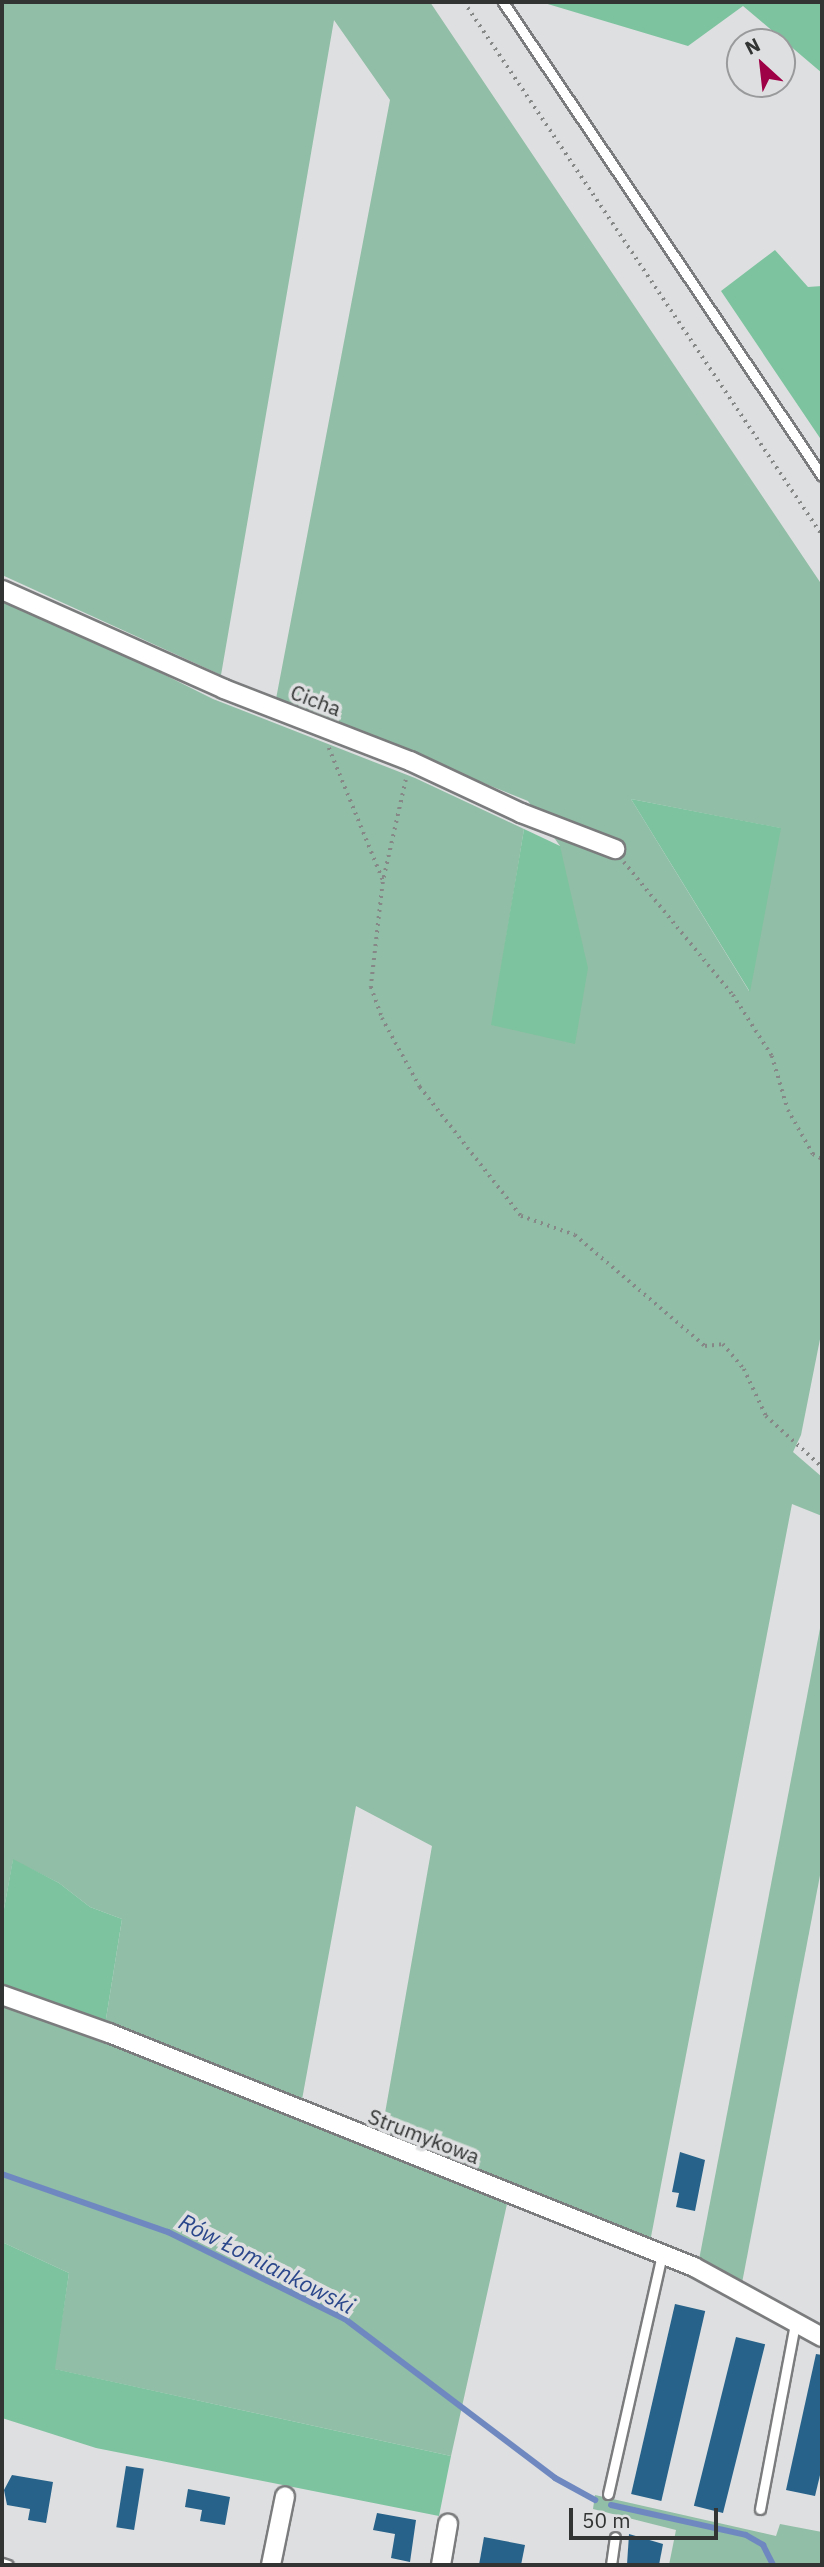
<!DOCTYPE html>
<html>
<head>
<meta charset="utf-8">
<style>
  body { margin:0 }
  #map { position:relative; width:824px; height:2567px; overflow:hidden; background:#dedfe0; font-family:"IBM Plex Sans",sans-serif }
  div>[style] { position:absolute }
  .green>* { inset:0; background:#91bea6 }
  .forest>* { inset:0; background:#7dc39f }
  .stream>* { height:6px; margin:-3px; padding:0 3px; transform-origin:3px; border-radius:3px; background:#6f89c0 }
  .building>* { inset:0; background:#266289; transform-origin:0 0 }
  .path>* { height:3.5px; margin-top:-1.75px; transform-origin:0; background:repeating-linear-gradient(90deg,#868787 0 2px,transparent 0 7px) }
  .roads { filter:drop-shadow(2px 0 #7b7c7d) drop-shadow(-2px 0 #7b7c7d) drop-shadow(0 2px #7b7c7d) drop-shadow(0 -2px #7b7c7d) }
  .lane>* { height:9px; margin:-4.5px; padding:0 4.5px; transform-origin:4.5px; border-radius:4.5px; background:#fff }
  .street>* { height:18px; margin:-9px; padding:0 9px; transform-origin:9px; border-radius:9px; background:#fff }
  span { translate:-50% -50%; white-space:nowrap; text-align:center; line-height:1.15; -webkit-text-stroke:7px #dedfe0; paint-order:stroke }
  .street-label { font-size:21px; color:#323333 }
  .water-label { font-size:23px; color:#2b478b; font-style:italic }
  .frame { position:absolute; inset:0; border:4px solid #323333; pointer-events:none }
  .north { position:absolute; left:726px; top:28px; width:70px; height:70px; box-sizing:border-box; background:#dedfe0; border:2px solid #999a9b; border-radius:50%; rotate:333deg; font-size:19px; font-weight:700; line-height:28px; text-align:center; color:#323333 }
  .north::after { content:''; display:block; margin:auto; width:24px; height:32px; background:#9e0145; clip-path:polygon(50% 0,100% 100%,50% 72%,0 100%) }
  .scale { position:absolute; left:569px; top:2508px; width:149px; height:32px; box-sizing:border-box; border:4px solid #323333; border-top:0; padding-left:9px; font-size:21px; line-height:24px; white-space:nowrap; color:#323333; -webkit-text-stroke:5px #dedfe0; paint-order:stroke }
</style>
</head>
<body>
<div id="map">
  <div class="green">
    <div style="clip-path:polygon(evenodd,2px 2px,430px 2px,822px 585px,822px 1329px,801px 1435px,793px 1452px,822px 1477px,822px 1516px,792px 1504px,650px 2242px,381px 2136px,432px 1846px,356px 1806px,301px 2105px,105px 2025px,122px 1919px,90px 1907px,59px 1883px,13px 1860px,2px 1920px,2px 600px,69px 627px,213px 699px,415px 778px,524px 829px,492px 1025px,560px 846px,528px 801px,276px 699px,390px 100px,334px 20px,221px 675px,2px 575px,2px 2px,631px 799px,780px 828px,749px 991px,631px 799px)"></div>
    <div style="clip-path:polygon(822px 1618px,822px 1865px,742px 2283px,699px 2260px)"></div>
    <div style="clip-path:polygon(2px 1999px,507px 2204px,451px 2456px,54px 2369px,69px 2273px,2px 2242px)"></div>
    <div style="clip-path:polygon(595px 2495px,776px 2536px,780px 2524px,822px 2532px,822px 2565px,669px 2565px,676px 2530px,593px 2509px)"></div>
  </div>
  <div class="forest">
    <div style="clip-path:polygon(541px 2px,822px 2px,822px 73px,743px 6px,688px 46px)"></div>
    <div style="clip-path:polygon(775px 250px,808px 287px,822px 286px,822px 441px,721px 291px)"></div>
    <div style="clip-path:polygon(631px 799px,781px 828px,750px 992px)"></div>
    <div style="clip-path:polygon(524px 829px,560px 846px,588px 968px,575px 1044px,491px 1025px)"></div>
    <div style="clip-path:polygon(13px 1859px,59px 1883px,90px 1907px,122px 1919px,105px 2025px,2px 1986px,2px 1920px)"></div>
    <div style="clip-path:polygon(2px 2242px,69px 2273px,55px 2369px,451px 2456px,439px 2516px,96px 2448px,2px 2418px)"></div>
  </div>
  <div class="stream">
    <div style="left:2px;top:2174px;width:176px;rotate:19.3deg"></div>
    <div style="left:168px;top:2232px;width:197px;rotate:26.2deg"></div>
    <div style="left:345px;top:2319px;width:263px;rotate:37.1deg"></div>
    <div style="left:555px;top:2478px;width:46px;rotate:28.8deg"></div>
    <div style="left:611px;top:2505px;width:138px;rotate:12.5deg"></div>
    <div style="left:746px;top:2535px;width:20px;rotate:30deg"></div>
    <div style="left:763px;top:2545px;width:22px;rotate:63deg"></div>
  </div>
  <div class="building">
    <div style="clip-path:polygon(680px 2152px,705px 2160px,695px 2211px,676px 2207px,679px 2193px,672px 2192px)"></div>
    <div style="left:675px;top:2304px;width:31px;height:195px;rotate:13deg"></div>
    <div style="left:736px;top:2337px;width:30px;height:174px;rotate:14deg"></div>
    <div style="clip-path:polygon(816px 2354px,822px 2355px,822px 2467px,815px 2496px,786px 2490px)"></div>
    <div style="left:126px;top:2466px;width:18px;height:62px;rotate:9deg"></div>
    <div style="clip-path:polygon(12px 2475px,53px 2482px,46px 2523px,28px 2520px,30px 2509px,7px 2505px,4px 2490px)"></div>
    <div style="clip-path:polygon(188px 2489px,230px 2497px,225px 2525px,200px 2521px,202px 2510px,185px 2507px)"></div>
    <div style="clip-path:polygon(377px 2513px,416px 2520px,410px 2562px,391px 2558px,395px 2534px,373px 2530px)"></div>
    <div style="clip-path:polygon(629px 2534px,663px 2544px,659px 2565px,627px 2565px)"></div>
    <div style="clip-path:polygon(484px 2537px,525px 2545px,521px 2565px,479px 2565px)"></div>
  </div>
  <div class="path">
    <div style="left:464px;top:2px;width:642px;rotate:56.11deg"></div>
    <div style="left:329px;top:748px;width:143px;rotate:67.8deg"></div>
    <div style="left:406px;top:780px;width:105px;rotate:102.7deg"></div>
    <div style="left:383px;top:882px;width:106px;rotate:96.5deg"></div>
    <div style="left:371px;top:987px;width:33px;rotate:70deg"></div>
    <div style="left:382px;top:1018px;width:79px;rotate:61.2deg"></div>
    <div style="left:420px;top:1087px;width:164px;rotate:51.9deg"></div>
    <div style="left:521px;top:1216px;width:57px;rotate:19.4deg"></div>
    <div style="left:575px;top:1235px;width:171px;rotate:40.5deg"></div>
    <div style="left:705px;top:1346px;width:18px;rotate:-6deg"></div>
    <div style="left:723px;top:1344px;width:33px;rotate:50deg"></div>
    <div style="left:744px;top:1369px;width:52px;rotate:64.9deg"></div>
    <div style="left:766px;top:1416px;width:76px;rotate:42.3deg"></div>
    <div style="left:624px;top:862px;width:172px;rotate:50.7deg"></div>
    <div style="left:733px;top:995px;width:72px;rotate:57.4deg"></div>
    <div style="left:772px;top:1056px;width:56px;rotate:73.5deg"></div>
    <div style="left:788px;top:1110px;width:51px;rotate:60.4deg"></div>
    <div style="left:813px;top:1154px;width:10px;rotate:29deg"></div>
  </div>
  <div class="roads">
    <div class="lane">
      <div style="left:503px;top:2px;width:571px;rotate:56.06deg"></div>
      <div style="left:608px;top:2494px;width:245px;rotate:-77.3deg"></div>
      <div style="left:760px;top:2509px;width:189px;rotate:-79.3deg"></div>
      <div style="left:2px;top:2563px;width:6px;rotate:18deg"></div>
      <div style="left:611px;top:2565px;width:28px;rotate:-82deg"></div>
    </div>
    <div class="street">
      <div style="left:2px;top:590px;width:243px;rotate:24deg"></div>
      <div style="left:224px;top:689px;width:199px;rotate:21.2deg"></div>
      <div style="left:410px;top:761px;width:123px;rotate:25.1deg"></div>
      <div style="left:521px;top:813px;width:101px;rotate:21deg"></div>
      <div style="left:2px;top:1995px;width:114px;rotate:19.6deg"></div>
      <div style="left:109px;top:2033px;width:630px;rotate:21.8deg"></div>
      <div style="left:694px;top:2267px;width:146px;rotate:28.7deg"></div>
      <div style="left:271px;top:2565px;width:70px;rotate:-78.5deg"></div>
      <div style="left:441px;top:2565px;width:42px;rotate:-80.3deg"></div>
    </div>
  </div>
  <div class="street-label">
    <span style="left:316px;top:700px;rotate:21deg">Cicha</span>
    <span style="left:424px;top:2136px;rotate:21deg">Strumykowa</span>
  </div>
  <div class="water-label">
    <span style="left:267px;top:2263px;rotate:27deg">Rów Łomiankowski</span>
  </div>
  <div class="frame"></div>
  <div class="north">N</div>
  <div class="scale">50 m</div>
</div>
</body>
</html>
